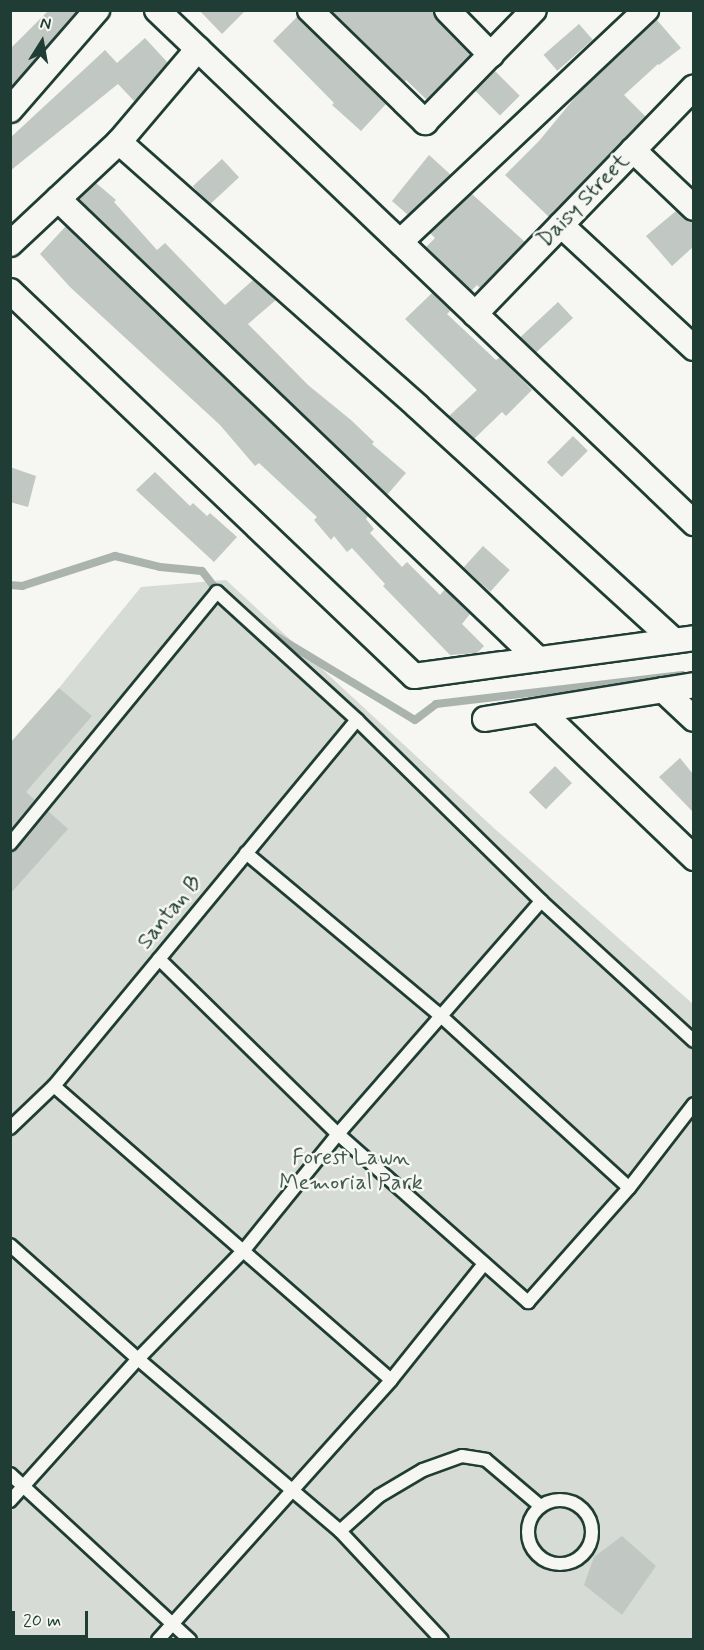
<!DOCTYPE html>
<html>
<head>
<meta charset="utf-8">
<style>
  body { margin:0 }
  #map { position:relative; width:704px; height:1650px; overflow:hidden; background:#f6f6f2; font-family:Mynerve,sans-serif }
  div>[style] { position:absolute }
  .green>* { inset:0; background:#d6dbd6 }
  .stream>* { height:8px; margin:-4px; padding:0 4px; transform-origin:4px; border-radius:4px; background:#aab3ae }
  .building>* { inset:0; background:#c1c8c3; transform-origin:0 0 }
  .roads { filter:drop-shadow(2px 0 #1f3d34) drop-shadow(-2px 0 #1f3d34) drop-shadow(0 2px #1f3d34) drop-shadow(0 -2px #1f3d34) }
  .lane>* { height:12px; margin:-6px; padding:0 6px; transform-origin:6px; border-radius:6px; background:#f6f6f2 }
  .lane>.ring { margin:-6px; padding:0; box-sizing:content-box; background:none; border:12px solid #f6f6f2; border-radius:50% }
  .street>* { height:24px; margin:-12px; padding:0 12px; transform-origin:12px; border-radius:12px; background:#f6f6f2 }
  span { translate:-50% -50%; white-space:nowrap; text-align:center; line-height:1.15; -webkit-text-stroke:5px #f6f6f2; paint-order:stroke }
  .street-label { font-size:22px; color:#1f3d34 }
  .park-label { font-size:22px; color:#445d54 }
  .frame { position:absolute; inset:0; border:12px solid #1f3d34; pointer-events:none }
  .north { position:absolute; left:12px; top:12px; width:60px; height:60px; -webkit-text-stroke:4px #f6f6f2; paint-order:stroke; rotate:11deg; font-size:16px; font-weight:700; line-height:24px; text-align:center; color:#1f3d34 }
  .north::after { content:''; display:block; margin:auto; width:21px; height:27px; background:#1f3d34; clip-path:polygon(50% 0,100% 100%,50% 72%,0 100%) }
  .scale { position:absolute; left:12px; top:1611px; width:76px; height:27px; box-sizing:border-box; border:3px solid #1f3d34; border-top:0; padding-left:8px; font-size:18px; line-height:21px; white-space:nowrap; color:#1f3d34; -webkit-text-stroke:4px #f6f6f2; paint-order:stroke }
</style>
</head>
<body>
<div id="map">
  <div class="green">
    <div style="clip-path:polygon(226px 580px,496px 830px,693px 1004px,693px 1639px,11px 1640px,11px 747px,141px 587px)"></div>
  </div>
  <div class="stream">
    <div style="left:10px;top:585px;width:12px;rotate:5deg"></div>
    <div style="left:22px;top:586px;width:98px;rotate:-17.9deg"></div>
    <div style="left:115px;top:556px;width:46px;rotate:13.7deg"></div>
    <div style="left:160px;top:567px;width:42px;rotate:5.4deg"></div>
    <div style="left:202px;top:571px;width:29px;rotate:52deg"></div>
    <div style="left:264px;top:629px;width:176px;rotate:31.1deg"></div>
    <div style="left:415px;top:720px;width:26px;rotate:-37deg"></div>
    <div style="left:436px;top:704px;width:248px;rotate:-6.7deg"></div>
  </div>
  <div class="building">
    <div style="clip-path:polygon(49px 10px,78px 10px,10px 88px,10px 49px)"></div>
    <div style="clip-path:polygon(199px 10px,246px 10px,222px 34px)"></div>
    <div style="clip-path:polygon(331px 10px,433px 10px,437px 20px,471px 55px,427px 100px,406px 80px,405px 82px)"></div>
    <div style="clip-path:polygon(298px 16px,386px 104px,361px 131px,332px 105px,334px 103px,273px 41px)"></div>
    <div style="clip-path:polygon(657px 20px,681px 48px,659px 65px,658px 64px,624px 95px,646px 117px,549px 217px,505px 175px,539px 141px,577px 95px)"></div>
    <div style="left:579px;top:24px;width:21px;height:47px;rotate:49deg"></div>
    <div style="clip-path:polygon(145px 38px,168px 63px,138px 98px,134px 101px,118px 84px,10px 171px,10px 138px,105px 50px,117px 63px)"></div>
    <div style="left:495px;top:71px;width:35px;height:28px;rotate:45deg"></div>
    <div style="clip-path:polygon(429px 155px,451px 175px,408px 215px,392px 201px)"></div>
    <div style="left:222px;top:159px;width:25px;height:40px;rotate:47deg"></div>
    <div style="clip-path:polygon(96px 183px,116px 200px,114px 202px,157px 250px,165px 243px,225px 305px,253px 280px,276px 300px,248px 324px,308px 385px,351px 420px,374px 442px,372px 444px,406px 473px,387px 495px,79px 199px)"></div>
    <div style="clip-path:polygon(472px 194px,525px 242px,480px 288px,477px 285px,471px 291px,426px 247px,435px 238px,430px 233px)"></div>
    <div style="clip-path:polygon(676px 211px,693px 222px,693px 247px,672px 266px,646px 236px)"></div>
    <div style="clip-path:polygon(66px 226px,368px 516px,366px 519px,374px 529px,370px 533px,402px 567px,407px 562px,440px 595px,445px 589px,470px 614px,462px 624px,484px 646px,477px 653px,450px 655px,383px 586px,385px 584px,352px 548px,347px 552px,334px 536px,331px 540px,314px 520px,317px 517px,259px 463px,255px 466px,220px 425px,70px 287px,40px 254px)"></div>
    <div style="clip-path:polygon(432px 293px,451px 310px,447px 314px,496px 360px,500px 357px,532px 390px,506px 416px,502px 412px,474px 439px,449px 416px,477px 390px,405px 319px)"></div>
    <div style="left:558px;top:302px;width:22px;height:52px;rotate:47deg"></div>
    <div style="left:573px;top:436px;width:21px;height:37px;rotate:45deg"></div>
    <div style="clip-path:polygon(10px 467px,36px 476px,28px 507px,10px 502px)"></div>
    <div style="clip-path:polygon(155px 472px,190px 506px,193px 503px,207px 516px,210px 513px,237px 537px,214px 562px,136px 490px)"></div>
    <div style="left:483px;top:546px;width:36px;height:29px;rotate:42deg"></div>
    <div style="clip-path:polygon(59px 688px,92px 716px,26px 792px,35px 800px,10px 830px,10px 743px)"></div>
    <div style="clip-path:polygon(680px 758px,693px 774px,693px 812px,659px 777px)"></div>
    <div style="left:555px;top:766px;width:24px;height:37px;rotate:45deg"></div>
    <div style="clip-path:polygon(48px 811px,68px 829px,10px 894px,10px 852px,16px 849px)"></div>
    <div style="clip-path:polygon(622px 1536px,656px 1566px,622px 1615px,584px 1585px,594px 1557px)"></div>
  </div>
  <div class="roads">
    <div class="lane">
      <div style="left:10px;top:844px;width:326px;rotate:-50.6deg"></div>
      <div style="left:217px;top:592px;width:190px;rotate:42.4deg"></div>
      <div style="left:357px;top:720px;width:258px;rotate:44.5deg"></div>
      <div style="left:541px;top:901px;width:207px;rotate:42.5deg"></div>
      <div style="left:246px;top:853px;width:256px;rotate:39.9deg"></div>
      <div style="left:442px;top:1017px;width:253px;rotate:42.4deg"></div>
      <div style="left:629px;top:1188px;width:106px;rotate:-52.3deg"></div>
      <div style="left:159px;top:959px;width:250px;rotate:44.4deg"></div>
      <div style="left:338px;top:1134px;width:254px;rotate:41.5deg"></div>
      <div style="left:528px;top:1302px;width:152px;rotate:-48.5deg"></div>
      <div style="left:54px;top:1086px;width:447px;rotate:41.1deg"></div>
      <div style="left:391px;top:1380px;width:149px;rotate:-51.3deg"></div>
      <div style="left:10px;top:1128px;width:61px;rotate:-43.7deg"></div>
      <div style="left:54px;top:1086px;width:475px;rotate:-50.4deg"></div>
      <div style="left:10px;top:1245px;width:171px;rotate:41.7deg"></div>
      <div style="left:138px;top:1359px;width:265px;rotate:40.4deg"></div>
      <div style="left:340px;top:1531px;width:149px;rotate:46.9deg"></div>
      <div style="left:10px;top:1474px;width:245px;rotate:42.7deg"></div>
      <div class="ring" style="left:528px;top:1500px;width:52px;height:52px"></div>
      <div style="left:10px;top:1501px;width:191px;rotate:-48deg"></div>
      <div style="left:138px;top:1359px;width:152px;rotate:-45.8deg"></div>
      <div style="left:244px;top:1250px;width:149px;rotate:-51deg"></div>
      <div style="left:338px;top:1134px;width:309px;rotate:-48.9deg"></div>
      <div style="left:340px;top:1531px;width:52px;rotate:-41.9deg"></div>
      <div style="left:379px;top:1496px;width:51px;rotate:-30.6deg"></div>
      <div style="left:423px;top:1470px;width:41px;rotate:-19.7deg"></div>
      <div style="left:462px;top:1456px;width:24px;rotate:9deg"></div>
      <div style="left:486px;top:1460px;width:70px;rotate:40.3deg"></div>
      <div style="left:158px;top:1640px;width:349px;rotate:-48.1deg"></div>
    </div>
    <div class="street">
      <div style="left:157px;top:10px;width:743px;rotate:43.69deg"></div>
      <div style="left:310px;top:10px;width:161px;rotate:44.2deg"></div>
      <div style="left:425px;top:122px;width:156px;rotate:-45.8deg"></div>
      <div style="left:447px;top:10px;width:63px;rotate:45.6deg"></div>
      <div style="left:10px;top:110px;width:133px;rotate:-49deg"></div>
      <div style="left:119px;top:142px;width:398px;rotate:41.5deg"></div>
      <div style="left:417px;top:406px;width:348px;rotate:42.4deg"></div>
      <div style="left:633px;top:150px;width:84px;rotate:43.6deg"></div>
      <div style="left:58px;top:199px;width:665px;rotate:43.78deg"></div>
      <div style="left:561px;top:225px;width:181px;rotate:42.8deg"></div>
      <div style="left:401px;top:241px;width:337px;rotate:-43.3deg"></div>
      <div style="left:10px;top:244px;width:149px;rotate:-43.1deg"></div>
      <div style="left:119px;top:142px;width:122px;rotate:-49.7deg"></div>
      <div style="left:10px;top:291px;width:558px;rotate:43.62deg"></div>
      <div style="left:414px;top:676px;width:283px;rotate:-7.7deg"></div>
      <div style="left:475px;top:314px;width:315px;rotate:-46deg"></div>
      <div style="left:663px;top:690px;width:42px;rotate:43.1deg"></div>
      <div style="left:542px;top:712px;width:211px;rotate:43.8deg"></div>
      <div style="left:485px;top:719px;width:212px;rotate:-9.2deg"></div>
    </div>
  </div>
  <div class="street-label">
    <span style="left:584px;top:201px;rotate:-46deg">Daisy Street</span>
    <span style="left:170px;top:913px;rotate:-51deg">Santan B</span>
  </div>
  <div class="park-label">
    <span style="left:351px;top:1171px">Forest Lawn<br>Memorial Park</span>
  </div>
  <div class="frame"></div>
  <div class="north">N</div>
  <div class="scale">20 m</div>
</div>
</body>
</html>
